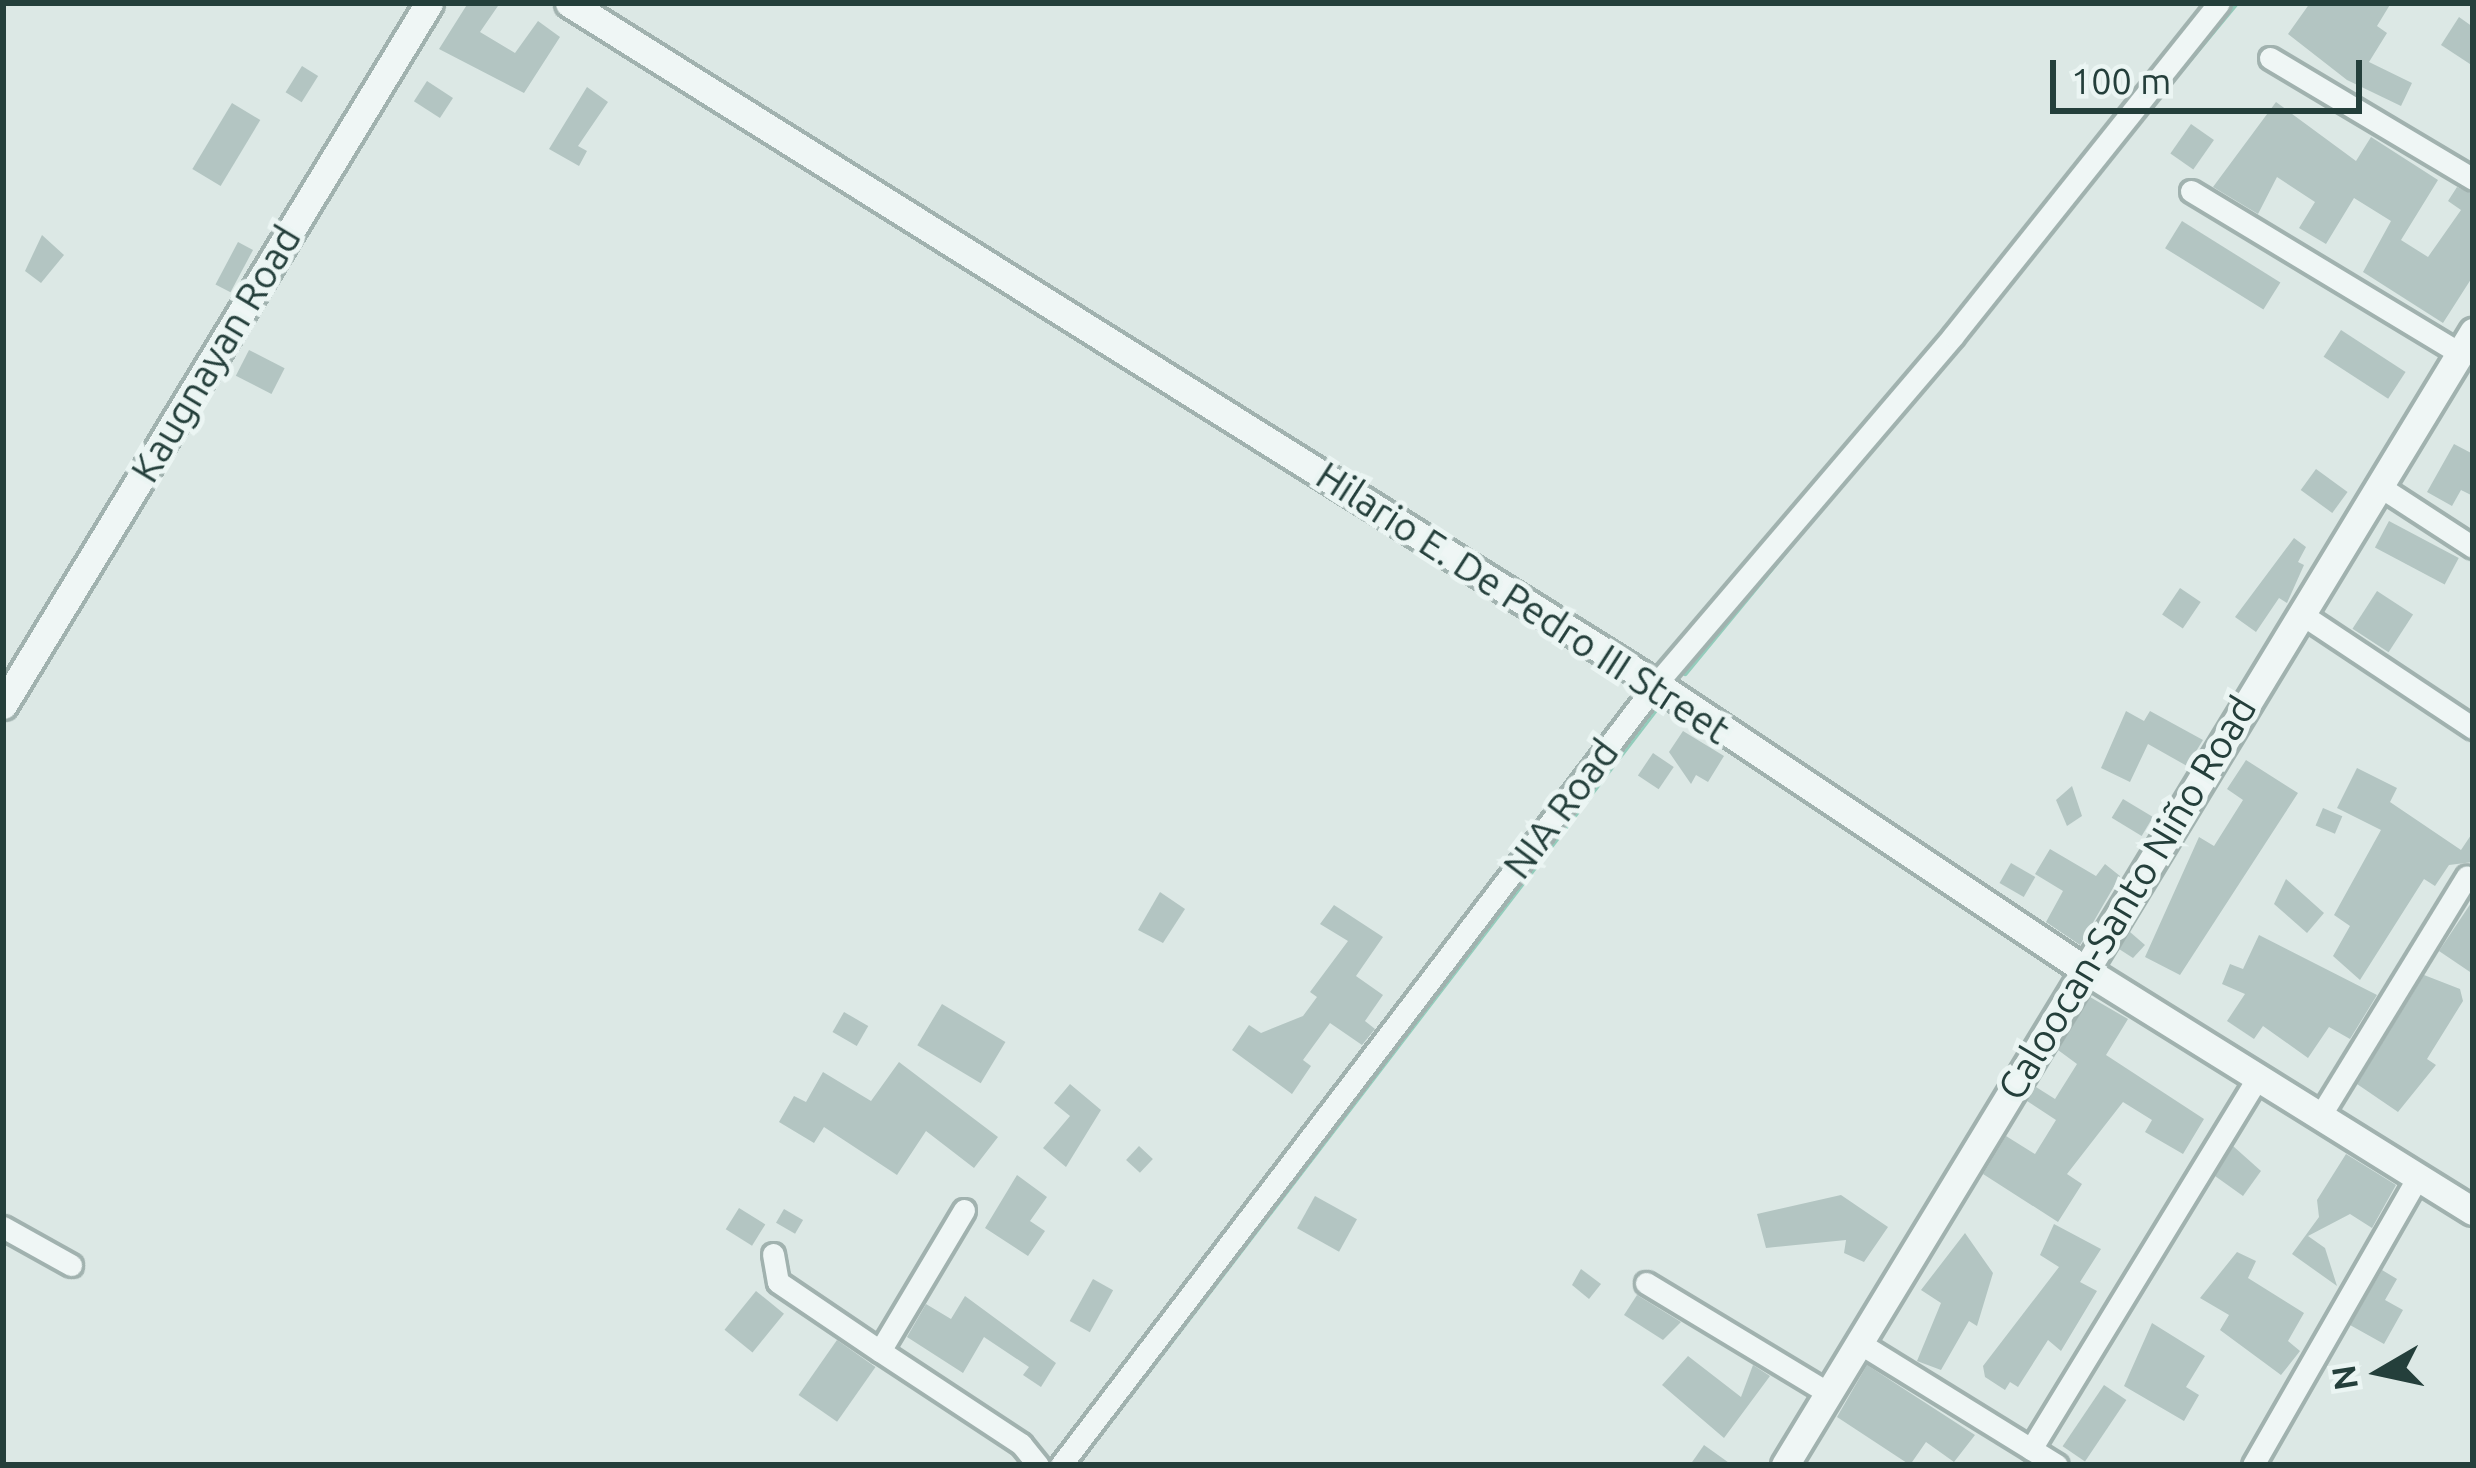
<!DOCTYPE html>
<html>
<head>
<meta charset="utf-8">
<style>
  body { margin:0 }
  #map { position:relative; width:2476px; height:1468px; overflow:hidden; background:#dce8e5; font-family:Ubuntu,sans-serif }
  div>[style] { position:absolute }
  .stream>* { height:6px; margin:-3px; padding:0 3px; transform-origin:3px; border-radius:3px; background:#93ccbb }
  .building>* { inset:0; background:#b3c5c2; transform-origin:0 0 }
  .roads { filter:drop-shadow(3px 0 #a1b2af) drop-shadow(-3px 0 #a1b2af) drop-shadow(0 3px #a1b2af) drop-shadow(0 -3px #a1b2af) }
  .minor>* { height:21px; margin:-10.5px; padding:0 10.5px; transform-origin:10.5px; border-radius:10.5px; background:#eff6f5 }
  .tertiary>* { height:27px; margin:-13.5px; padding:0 13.5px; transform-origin:13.5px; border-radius:13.5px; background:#eff6f5 }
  span { translate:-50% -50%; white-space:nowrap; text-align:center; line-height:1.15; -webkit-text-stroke:10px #ebf5f3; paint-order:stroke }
  .street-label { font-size:39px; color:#243f3b }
  .frame { position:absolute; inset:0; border:6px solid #243f3b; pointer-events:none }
  .north { position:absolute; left:2320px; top:1312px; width:120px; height:120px; -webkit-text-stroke:9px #ebf5f3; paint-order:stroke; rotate:261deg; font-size:33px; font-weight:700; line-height:48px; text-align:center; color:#243f3b }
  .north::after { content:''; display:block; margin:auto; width:42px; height:54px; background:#243f3b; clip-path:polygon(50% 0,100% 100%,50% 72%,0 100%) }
  .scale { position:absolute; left:2050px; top:60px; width:312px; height:54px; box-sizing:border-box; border:6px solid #243f3b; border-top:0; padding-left:15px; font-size:36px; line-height:42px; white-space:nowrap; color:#243f3b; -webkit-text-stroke:9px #ebf5f3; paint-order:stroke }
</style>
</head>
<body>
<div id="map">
  <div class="stream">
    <div style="left:2112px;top:153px;width:195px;rotate:-50.4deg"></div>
    <div style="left:1685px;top:673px;width:251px;rotate:-50.5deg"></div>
    <div style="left:1076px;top:1465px;width:956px;rotate:-52.52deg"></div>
  </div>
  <div class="building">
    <div style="clip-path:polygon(468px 3px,500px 3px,480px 32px,515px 53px,538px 21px,560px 37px,524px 93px,439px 49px)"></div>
    <div style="clip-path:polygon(2310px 3px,2391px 3px,2377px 26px,2387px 33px,2369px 62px,2412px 83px,2401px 106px,2347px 80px,2288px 34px)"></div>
    <div style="clip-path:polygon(2459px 17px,2473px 27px,2473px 66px,2441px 45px)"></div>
    <div style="left:302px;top:66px;width:19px;height:31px;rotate:32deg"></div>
    <div style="left:427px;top:81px;width:31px;height:24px;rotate:33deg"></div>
    <div style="clip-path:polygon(587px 87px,608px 102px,578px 146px,587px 151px,579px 166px,549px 149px)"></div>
    <div style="clip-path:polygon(2276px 102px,2356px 161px,2371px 137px,2438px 180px,2401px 240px,2428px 257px,2461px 210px,2448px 201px,2457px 187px,2473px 194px,2473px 276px,2443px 323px,2363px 272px,2391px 221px,2354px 198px,2326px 244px,2299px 228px,2315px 202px,2277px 177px,2258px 214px,2213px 187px)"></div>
    <div style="left:232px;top:103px;width:33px;height:77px;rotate:31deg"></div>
    <div style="left:2191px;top:124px;width:28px;height:36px;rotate:35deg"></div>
    <div style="left:2182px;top:221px;width:116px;height:32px;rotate:32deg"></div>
    <div style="clip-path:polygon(42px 235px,64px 255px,41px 283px,25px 271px)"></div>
    <div style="left:238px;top:242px;width:17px;height:48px;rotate:28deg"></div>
    <div style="left:2341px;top:330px;width:77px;height:32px;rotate:33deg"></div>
    <div style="left:249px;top:350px;width:40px;height:29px;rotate:27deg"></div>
    <div style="clip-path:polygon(2454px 444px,2473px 454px,2473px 496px,2461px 490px,2452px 506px,2427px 492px)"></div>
    <div style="left:2316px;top:469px;width:39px;height:26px;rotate:36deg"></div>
    <div style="left:2389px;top:521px;width:79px;height:30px;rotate:28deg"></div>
    <div style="clip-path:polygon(2294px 538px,2306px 547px,2298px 562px,2304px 565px,2287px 603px,2279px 598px,2256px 632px,2235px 617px)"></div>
    <div style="left:2180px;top:588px;width:25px;height:32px;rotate:34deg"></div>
    <div style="left:2377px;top:591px;width:43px;height:45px;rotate:33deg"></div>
    <div style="clip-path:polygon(2126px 711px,2144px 721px,2150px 711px,2203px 740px,2187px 766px,2148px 744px,2130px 782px,2101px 768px)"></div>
    <div style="clip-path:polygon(1683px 731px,1724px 756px,1708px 782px,1696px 775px,1691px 784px,1669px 752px)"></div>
    <div style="left:1653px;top:753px;width:25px;height:27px;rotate:34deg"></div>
    <div style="clip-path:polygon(2246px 760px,2298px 793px,2180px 975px,2145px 957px,2199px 837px,2214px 846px,2243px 800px,2227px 789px)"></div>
    <div style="clip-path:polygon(2357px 768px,2397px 788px,2390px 802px,2461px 850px,2473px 832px,2473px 862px,2449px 865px,2435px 886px,2424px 879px,2360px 980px,2333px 956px,2350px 926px,2334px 915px,2381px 830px,2337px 808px)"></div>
    <div style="clip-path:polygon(2072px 786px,2082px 816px,2067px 826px,2056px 800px)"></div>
    <div style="left:2123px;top:799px;width:35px;height:22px;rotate:31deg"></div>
    <div style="left:2323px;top:808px;width:21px;height:19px;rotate:23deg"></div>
    <div style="clip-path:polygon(2050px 849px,2096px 876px,2105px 864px,2120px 876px,2080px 945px,2046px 922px,2063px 891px,2035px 874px)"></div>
    <div style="left:2011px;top:863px;width:28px;height:23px;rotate:30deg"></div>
    <div style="clip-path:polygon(2286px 879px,2324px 913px,2307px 933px,2274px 904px)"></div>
    <div style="clip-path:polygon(1160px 892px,1185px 909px,1163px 943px,1138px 930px)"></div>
    <div style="clip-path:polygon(2473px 900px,2473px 974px,2439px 951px)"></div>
    <div style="clip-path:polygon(1334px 905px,1383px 937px,1356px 976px,1383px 995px,1365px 1021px,1375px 1029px,1362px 1045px,1330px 1023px,1303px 1060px,1311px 1066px,1292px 1094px,1232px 1050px,1249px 1025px,1261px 1033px,1303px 1016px,1317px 997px,1310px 992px,1348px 941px,1320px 924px)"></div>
    <div style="clip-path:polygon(2130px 932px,2145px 945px,2133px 958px,2119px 949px)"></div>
    <div style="clip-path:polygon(2259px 935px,2377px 995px,2350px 1039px,2329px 1027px,2308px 1058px,2263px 1026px,2254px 1039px,2227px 1021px,2245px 994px,2222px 984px,2230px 964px,2243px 969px)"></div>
    <div style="clip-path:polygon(2424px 975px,2460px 989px,2463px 1001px,2427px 1059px,2436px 1065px,2398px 1112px,2357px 1084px)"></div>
    <div style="clip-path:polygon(2090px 997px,2128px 1019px,2106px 1055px,2204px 1119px,2183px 1154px,2145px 1132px,2152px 1120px,2123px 1102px,2067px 1174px,2082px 1184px,2058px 1222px,1983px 1174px,2006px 1136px,2035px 1154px,2056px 1120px,2027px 1101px,2036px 1087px,2055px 1099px,2077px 1064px,2058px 1050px)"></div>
    <div style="left:942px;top:1004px;width:74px;height:48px;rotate:31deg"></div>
    <div style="left:844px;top:1012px;width:28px;height:23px;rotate:30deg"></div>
    <div style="clip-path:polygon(899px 1062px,998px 1137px,974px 1168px,926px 1131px,897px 1175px,824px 1127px,814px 1143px,779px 1122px,794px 1096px,806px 1102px,823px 1072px,871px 1101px)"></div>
    <div style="clip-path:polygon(1070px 1084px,1101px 1110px,1066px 1167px,1043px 1148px,1070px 1116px,1054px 1103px)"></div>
    <div style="left:1139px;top:1146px;width:19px;height:19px;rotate:43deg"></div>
    <div style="clip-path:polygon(2233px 1146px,2261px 1171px,2243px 1196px,2215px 1176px)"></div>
    <div style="clip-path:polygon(2346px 1154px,2396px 1185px,2372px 1228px,2350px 1214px,2308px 1236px,2325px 1248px,2337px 1286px,2292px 1254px,2319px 1217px,2317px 1200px)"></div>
    <div style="clip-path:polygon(1017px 1175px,1047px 1197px,1030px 1221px,1045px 1231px,1028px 1256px,985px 1228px)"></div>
    <div style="clip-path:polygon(1841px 1195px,1888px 1227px,1864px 1262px,1844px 1253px,1846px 1240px,1766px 1248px,1757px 1214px)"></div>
    <div style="left:1315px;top:1196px;width:48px;height:37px;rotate:29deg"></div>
    <div style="left:739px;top:1208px;width:31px;height:25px;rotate:32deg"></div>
    <div style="left:784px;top:1209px;width:22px;height:16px;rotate:30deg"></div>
    <div style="clip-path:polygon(2054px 1224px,2101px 1249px,2080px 1282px,2097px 1291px,2061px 1351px,2048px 1340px,2018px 1387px,2010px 1382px,2005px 1390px,1985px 1377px,1983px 1366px,2059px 1267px,2040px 1255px)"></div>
    <div style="clip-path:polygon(1965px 1233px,1993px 1273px,1977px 1326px,1969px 1321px,1941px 1370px,1917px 1361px,1941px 1303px,1921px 1290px)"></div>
    <div style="clip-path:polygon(2237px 1252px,2256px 1261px,2248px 1278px,2304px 1313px,2288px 1341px,2300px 1351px,2281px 1375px,2220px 1330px,2229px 1315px,2200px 1298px)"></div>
    <div style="clip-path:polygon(1581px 1269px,1601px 1284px,1589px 1299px,1572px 1285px)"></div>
    <div style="clip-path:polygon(2382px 1270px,2397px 1279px,2385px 1300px,2403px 1310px,2384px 1344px,2350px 1325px)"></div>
    <div style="left:1093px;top:1279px;width:23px;height:48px;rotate:29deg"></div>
    <div style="left:756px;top:1291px;width:36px;height:50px;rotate:39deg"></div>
    <div style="clip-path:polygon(1637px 1295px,1681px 1322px,1663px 1340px,1624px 1315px)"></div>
    <div style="clip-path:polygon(965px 1296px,1056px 1363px,1041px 1387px,1023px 1375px,1029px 1367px,984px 1337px,963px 1373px,907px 1337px,926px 1304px,951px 1319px)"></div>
    <div style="clip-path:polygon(2152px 1323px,2205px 1356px,2186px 1387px,2199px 1395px,2184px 1421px,2124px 1386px)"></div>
    <div style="left:837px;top:1340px;width:47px;height:67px;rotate:35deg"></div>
    <div style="clip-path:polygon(1688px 1356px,1741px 1397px,1753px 1365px,1770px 1376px,1724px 1438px,1662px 1385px)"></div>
    <div style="clip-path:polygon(1867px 1365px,1975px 1435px,1954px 1462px,1926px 1442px,1910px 1465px,1837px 1417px)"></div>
    <div style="left:2104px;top:1385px;width:27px;height:74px;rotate:34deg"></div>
    <div style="clip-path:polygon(1704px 1445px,1732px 1465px,1690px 1465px)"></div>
  </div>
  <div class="roads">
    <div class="minor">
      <div style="left:2270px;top:58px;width:236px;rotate:30.8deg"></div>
      <div style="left:2191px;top:191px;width:314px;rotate:31.1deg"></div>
      <div style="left:2379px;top:486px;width:112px;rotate:33deg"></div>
      <div style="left:2300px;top:613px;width:208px;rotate:33.6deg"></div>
      <div style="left:2320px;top:1116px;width:281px;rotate:-58.5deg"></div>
      <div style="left:964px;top:1210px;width:164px;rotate:120.8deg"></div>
      <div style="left:880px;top:1351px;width:169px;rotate:33.4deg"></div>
      <div style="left:1021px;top:1444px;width:27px;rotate:51deg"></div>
      <div style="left:3px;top:1227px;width:78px;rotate:29.2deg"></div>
      <div style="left:773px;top:1254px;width:28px;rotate:80deg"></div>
      <div style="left:778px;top:1282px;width:123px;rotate:34.1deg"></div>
      <div style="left:1646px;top:1283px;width:215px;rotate:31.1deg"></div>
      <div style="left:1861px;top:1344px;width:230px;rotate:31.7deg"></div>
      <div style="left:2031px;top:1449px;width:436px;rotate:-58.6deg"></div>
      <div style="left:1061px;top:1465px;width:982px;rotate:-52.7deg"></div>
      <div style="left:1656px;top:684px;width:458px;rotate:-49.5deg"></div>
      <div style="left:1953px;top:336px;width:426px;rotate:-51.4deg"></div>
      <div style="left:2253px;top:1465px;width:332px;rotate:-60.2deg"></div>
    </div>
    <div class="tertiary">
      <div style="left:569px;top:3px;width:1283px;rotate:32.07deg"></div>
      <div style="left:1656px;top:684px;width:512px;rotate:33.69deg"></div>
      <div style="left:2082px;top:968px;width:460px;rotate:31.9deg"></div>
      <div style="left:3px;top:705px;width:821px;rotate:-58.75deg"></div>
      <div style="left:1785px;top:1465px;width:1326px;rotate:-58.73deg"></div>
    </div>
  </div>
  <div class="street-label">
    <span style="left:216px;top:354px;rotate:-59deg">Kaugnayan Road</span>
    <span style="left:1523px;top:603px;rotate:33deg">Hilario E. De Pedro III Street</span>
    <span style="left:1561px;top:809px;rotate:-53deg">NIA Road</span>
    <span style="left:2127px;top:898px;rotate:-59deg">Caloocan-Santo Niño Road</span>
  </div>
  <div class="frame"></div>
  <div class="north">N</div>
  <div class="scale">100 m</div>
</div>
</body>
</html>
